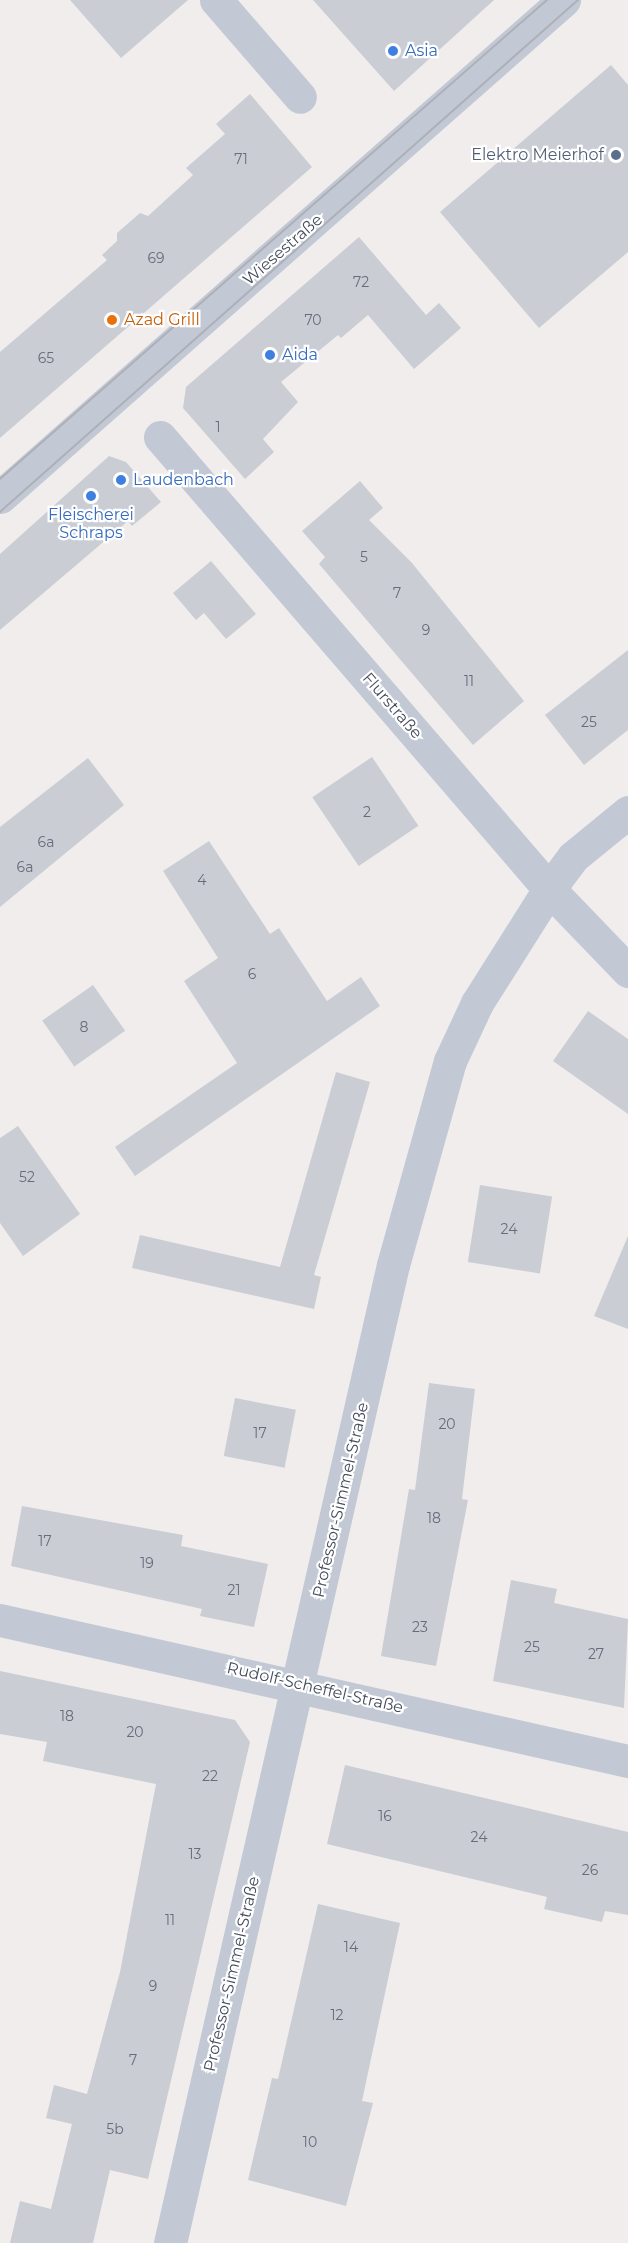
<!DOCTYPE html>
<html>
<head>
<meta charset="utf-8">
<style>
  body { margin:0 }
  #map { position:relative; width:628px; height:2243px; overflow:hidden; background:#f0edec; font-family:Montserrat,sans-serif }
  div>[style] { position:absolute }
  .building>* { inset:0; background:#cbcdd5; transform-origin:0 0 }
  .minor>* { height:33px; margin:-16.5px; padding:0 16.5px; transform-origin:16.5px; border-radius:16.5px; background:#c2c9d5 }
  .tertiary>* { height:33px; margin:-16.5px; padding:0 16.5px; transform-origin:16.5px; border-radius:16.5px; background:#c2c9d5 }
  .tram>* { height:1.5px; margin:-0.75px; padding:0 0.75px; transform-origin:0.75px; border-radius:0.75px; background:#aeb0b8 }
  .dots>* { width:16px; height:16px; translate:-50% -50%; box-sizing:border-box; border:3px solid #fff; border-radius:50% }
  span { translate:-50% -50%; white-space:nowrap; text-align:center; line-height:1.15; -webkit-text-stroke:4.5px #fff; paint-order:stroke }
  .number-label { font-size:14px; color:#666c7a }
  .number-label span { -webkit-text-stroke-width:0 }
  .shop-label { font-size:16px; color:#366cbe }
  .left { translate:0 -50%; text-align:left }
  .service-label { font-size:16px; color:#4e5e75 }
  .right { translate:-100% -50%; text-align:right }
  .street-label { font-size:16px; color:#444c5b }
  .food-label { font-size:16px; color:#c56008 }
</style>
</head>
<body>
<div id="map">
  <div class="building">
    <div style="clip-path:polygon(70px 0,188px 0,121px 58px)"></div>
    <div style="clip-path:polygon(313px 0,494px 0,394px 91px)"></div>
    <div style="clip-path:polygon(611px 65px,628px 85px,628px 252px,539px 328px,440px 212px)"></div>
    <div style="clip-path:polygon(250px 94px,312px 167px,0 438px,0 352px,107px 260px,102px 255px,117px 241px,117px 233px,140px 213px,148px 216px,193px 175px,186px 168px,225px 134px,216px 124px)"></div>
    <div style="clip-path:polygon(359px 237px,426px 315px,439px 303px,461px 328px,414px 369px,368px 315px,341px 338px,338px 335px,281px 382px,298px 402px,263px 439px,274px 452px,245px 479px,183px 408px,186px 387px)"></div>
    <div style="clip-path:polygon(109px 456px,126px 462px,161px 502px,132px 526px,128px 521px,0 630px,0 554px)"></div>
    <div style="clip-path:polygon(360px 481px,383px 508px,369px 520px,412px 563px,524px 701px,473px 745px,319px 564px,325px 557px,302px 531px)"></div>
    <div style="clip-path:polygon(211px 561px,256px 614px,226px 639px,204px 613px,196px 620px,173px 593px)"></div>
    <div style="clip-path:polygon(628px 650px,628px 730px,584px 765px,545px 715px)"></div>
    <div style="left:372px;top:757px;width:83px;height:72px;rotate:56deg"></div>
    <div style="clip-path:polygon(88px 758px,124px 805px,0 907px,0 827px)"></div>
    <div style="clip-path:polygon(209px 841px,270px 934px,279px 928px,327px 1001px,361px 977px,380px 1006px,135px 1176px,115px 1147px,237px 1063px,184px 981px,218px 958px,163px 871px)"></div>
    <div style="left:93px;top:985px;width:56px;height:62px;rotate:55deg"></div>
    <div style="clip-path:polygon(588px 1011px,628px 1039px,628px 1114px,553px 1061px)"></div>
    <div style="clip-path:polygon(336px 1072px,370px 1082px,314px 1275px,321px 1277px,314px 1309px,132px 1268px,140px 1235px,280px 1267px)"></div>
    <div style="clip-path:polygon(18px 1126px,80px 1214px,23px 1256px,0 1223px,0 1138px)"></div>
    <div style="left:480px;top:1185px;width:73px;height:78px;rotate:9deg"></div>
    <div style="clip-path:polygon(628px 1236px,628px 1329px,594px 1316px)"></div>
    <div style="clip-path:polygon(429px 1383px,475px 1389px,462px 1499px,468px 1500px,436px 1666px,381px 1656px,409px 1489px,415px 1490px)"></div>
    <div style="left:235px;top:1398px;width:62px;height:59px;rotate:11deg"></div>
    <div style="clip-path:polygon(22px 1506px,183px 1535px,181px 1546px,268px 1564px,254px 1627px,200px 1616px,202px 1609px,11px 1566px)"></div>
    <div style="clip-path:polygon(511px 1580px,557px 1589px,554px 1603px,628px 1619px,624px 1708px,493px 1681px)"></div>
    <div style="clip-path:polygon(0 1671px,235px 1720px,250px 1742px,148px 2179px,110px 2170px,93px 2243px,10px 2243px,20px 2201px,51px 2209px,72px 2124px,46px 2118px,54px 2085px,87px 2094px,120px 1972px,156px 1784px,43px 1761px,47px 1742px,0 1734px)"></div>
    <div style="clip-path:polygon(345px 1765px,628px 1832px,628px 1915px,605px 1911px,602px 1922px,544px 1909px,547px 1897px,327px 1844px)"></div>
    <div style="clip-path:polygon(318px 1904px,400px 1923px,362px 2101px,373px 2103px,346px 2206px,248px 2180px,272px 2078px,278px 2079px)"></div>
  </div>
  <div class="minor">
    <div style="left:216px;top:0;width:128px;rotate:49.1deg"></div>
    <div style="left:160px;top:437px;width:596px;rotate:49.28deg"></div>
    <div style="left:549px;top:889px;width:114px;rotate:46.1deg"></div>
    <div style="left:0;top:1620px;width:644px;rotate:12.65deg"></div>
    <div style="left:170px;top:2243px;width:1003px;rotate:-77.16deg"></div>
    <div style="left:393px;top:1265px;width:212px;rotate:-74.4deg"></div>
    <div style="left:450px;top:1061px;width:64px;rotate:-65deg"></div>
    <div style="left:477px;top:1003px;width:135px;rotate:-57.7deg"></div>
    <div style="left:549px;top:889px;width:40px;rotate:-53deg"></div>
    <div style="left:573px;top:857px;width:71px;rotate:-39.3deg"></div>
  </div>
  <div class="tertiary">
    <div style="left:0;top:497px;width:752px;rotate:-41.39deg"></div>
  </div>
  <div class="tram">
    <div style="left:0;top:479px;width:727px;rotate:-41.21deg"></div>
    <div style="left:0;top:512px;width:772px;rotate:-41.53deg"></div>
  </div>
  <div class="dots">
    <div style="left:393px;top:51px;background:#3f7fe0"></div>
    <div style="left:616px;top:155px;background:#5c6f8a"></div>
    <div style="left:112px;top:320px;background:#e8710a"></div>
    <div style="left:270px;top:355px;background:#3f7fe0"></div>
    <div style="left:121px;top:480px;background:#3f7fe0"></div>
    <div style="left:91px;top:496px;background:#3f7fe0"></div>
  </div>
  <div class="number-label">
    <span style="left:241px;top:159px">71</span>
    <span style="left:156px;top:258px">69</span>
    <span style="left:361px;top:282px">72</span>
    <span style="left:313px;top:320px">70</span>
    <span style="left:46px;top:358px">65</span>
    <span style="left:218px;top:427px">1</span>
    <span style="left:364px;top:557px">5</span>
    <span style="left:397px;top:593px">7</span>
    <span style="left:426px;top:630px">9</span>
    <span style="left:469px;top:681px">11</span>
    <span style="left:589px;top:722px">25</span>
    <span style="left:367px;top:812px">2</span>
    <span style="left:46px;top:842px">6a</span>
    <span style="left:25px;top:867px">6a</span>
    <span style="left:202px;top:880px">4</span>
    <span style="left:252px;top:974px">6</span>
    <span style="left:84px;top:1027px">8</span>
    <span style="left:27px;top:1177px">52</span>
    <span style="left:509px;top:1229px">24</span>
    <span style="left:447px;top:1424px">20</span>
    <span style="left:260px;top:1433px">17</span>
    <span style="left:434px;top:1518px">18</span>
    <span style="left:45px;top:1541px">17</span>
    <span style="left:147px;top:1563px">19</span>
    <span style="left:234px;top:1590px">21</span>
    <span style="left:420px;top:1627px">23</span>
    <span style="left:532px;top:1647px">25</span>
    <span style="left:596px;top:1654px">27</span>
    <span style="left:67px;top:1716px">18</span>
    <span style="left:135px;top:1732px">20</span>
    <span style="left:210px;top:1776px">22</span>
    <span style="left:385px;top:1816px">16</span>
    <span style="left:479px;top:1837px">24</span>
    <span style="left:195px;top:1854px">13</span>
    <span style="left:590px;top:1870px">26</span>
    <span style="left:170px;top:1920px">11</span>
    <span style="left:351px;top:1947px">14</span>
    <span style="left:153px;top:1986px">9</span>
    <span style="left:337px;top:2015px">12</span>
    <span style="left:133px;top:2060px">7</span>
    <span style="left:115px;top:2129px">5b</span>
    <span style="left:310px;top:2142px">10</span>
  </div>
  <div class="shop-label">
    <span class="left" style="left:405px;top:51px">Asia</span>
    <span class="left" style="left:282px;top:355px">Aida</span>
    <span class="left" style="left:133px;top:480px">Laudenbach</span>
    <span style="left:91px;top:524px">Fleischerei<br>Schraps</span>
  </div>
  <div class="service-label">
    <span class="right" style="left:604px;top:155px">Elektro Meierhof</span>
  </div>
  <div class="street-label">
    <span style="left:283px;top:250px;rotate:-41deg">Wiesestraße</span>
    <span style="left:392px;top:706px;rotate:49deg">Flurstraße</span>
    <span style="left:341px;top:1500px;rotate:-77deg">Professor-Simmel-Straße</span>
    <span style="left:315px;top:1688px;rotate:13deg">Rudolf-Scheffel-Straße</span>
    <span style="left:232px;top:1974px;rotate:-77deg">Professor-Simmel-Straße</span>
  </div>
  <div class="food-label">
    <span class="left" style="left:124px;top:320px">Azad Grill</span>
  </div>
</div>
</body>
</html>
